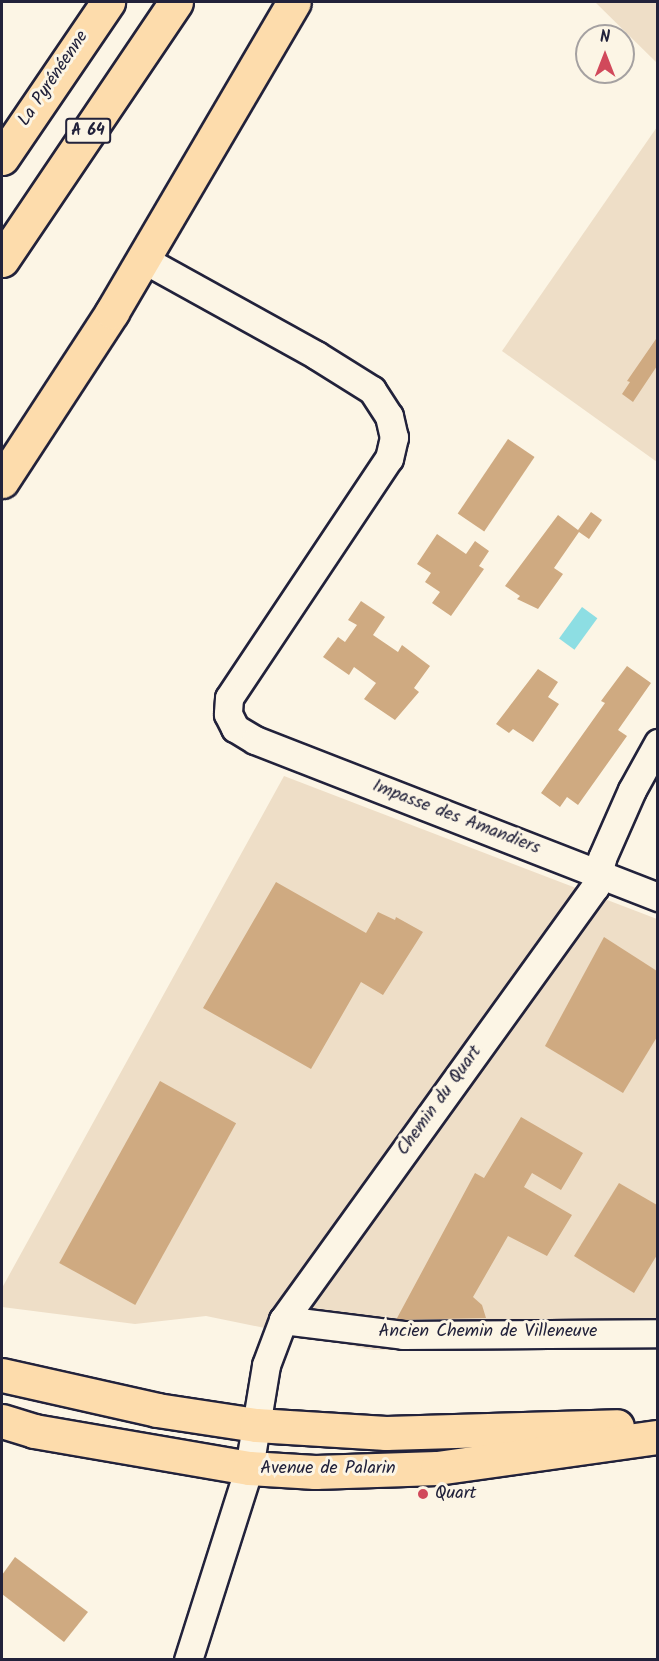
<!DOCTYPE html>
<html>
<head>
<meta charset="utf-8">
<style>
  body { margin:0 }
  #map { position:relative; width:659px; height:1661px; overflow:hidden; background:#fcf5e5; font-family:Kalam,sans-serif }
  div>[style] { position:absolute }
  .built>* { inset:0; background:#eedec7 }
  .water>* { inset:0; background:#8ddee3; transform-origin:0 0 }
  .building>* { inset:0; background:#cfaa81; transform-origin:0 0 }
  .roads { filter:drop-shadow(2px 0 #22223b) drop-shadow(-2px 0 #22223b) drop-shadow(0 2px #22223b) drop-shadow(0 -2px #22223b) }
  .minor>* { height:27px; margin:-13.5px; padding:0 13.5px; transform-origin:13.5px; border-radius:13.5px; background:#fcf5e5 }
  .major>* { height:33px; margin:-16.5px; padding:0 16.5px; transform-origin:16.5px; border-radius:16.5px; background:#fddcac }
  .highway>* { height:33px; margin:-16.5px; padding:0 16.5px; transform-origin:16.5px; border-radius:16.5px; background:#fddcac }
  .dots>* { width:16px; height:16px; translate:-50% -50%; box-sizing:border-box; border:3px solid #fcf5e5; border-radius:50% }
  span { translate:-50% -50%; white-space:nowrap; text-align:center; line-height:1.15; -webkit-text-stroke:6px #fcf5e5; paint-order:stroke }
  .shield-label span { padding:2px 4px; background:#fcf5e5; border:2px solid; border-radius:4px; -webkit-text-stroke-width:0 }
  .shield-label { font-size:16px; color:#22223b; font-weight:700 }
  .street-label { font-size:18px; color:#22223b }
  .poi-label { font-size:18px; color:#22223b }
  .left { translate:0 -50%; text-align:left }
  .frame { position:absolute; inset:0; border:3px solid #22223b; pointer-events:none }
  .north { position:absolute; left:575px; top:24px; width:60px; height:60px; box-sizing:border-box; background:#fcf5e5; border:2px solid #a5a1a1; border-radius:50%; rotate:0deg; font-size:16px; font-weight:700; line-height:24px; text-align:center; color:#22223b }
  .north::after { content:''; display:block; margin:auto; width:21px; height:27px; background:#d1495b; clip-path:polygon(50% 0,100% 100%,50% 72%,0 100%) }
</style>
</head>
<body>
<div id="map">
  <div class="built">
    <div style="clip-path:polygon(595px 2px,657px 2px,657px 63px)"></div>
    <div style="clip-path:polygon(657px 127px,657px 462px,502px 351px)"></div>
    <div style="clip-path:polygon(284px 776px,657px 919px,657px 1346px,373px 1350px,206px 1316px,135px 1324px,2px 1307px,2px 1288px)"></div>
  </div>
  <div class="water">
    <div style="left:582px;top:607px;width:19px;height:39px;rotate:36deg"></div>
  </div>
  <div class="building">
    <div style="clip-path:polygon(656px 339px,657px 366px,633px 402px,622px 394px,630px 382px,627px 381px)"></div>
    <div style="left:508px;top:439px;width:32px;height:90px;rotate:34deg"></div>
    <div style="clip-path:polygon(591px 512px,602px 520px,589px 539px,579px 532px,554px 568px,563px 574px,538px 609px,517px 599px,520px 596px,505px 586px,558px 515px,578px 530px)"></div>
    <div style="clip-path:polygon(437px 534px,466px 554px,475px 541px,489px 551px,479px 566px,484px 569px,451px 616px,432px 603px,440px 592px,425px 582px,431px 573px,417px 564px)"></div>
    <div style="clip-path:polygon(361px 601px,385px 617px,373px 635px,398px 652px,402px 645px,430px 666px,414px 688px,419px 692px,395px 720px,364px 699px,376px 683px,354px 667px,349px 675px,323px 657px,338px 637px,345px 642px,357px 625px,348px 620px)"></div>
    <div style="clip-path:polygon(627px 666px,651px 683px,618px 730px,627px 736px,578px 805px,567px 797px,560px 807px,541px 793px,605px 703px,601px 701px)"></div>
    <div style="clip-path:polygon(538px 669px,558px 682px,548px 697px,559px 704px,533px 742px,513px 729px,509px 733px,496px 724px)"></div>
    <div style="clip-path:polygon(276px 882px,366px 933px,378px 912px,395px 920px,396px 917px,423px 932px,383px 995px,361px 982px,311px 1069px,203px 1008px)"></div>
    <div style="clip-path:polygon(604px 937px,657px 971px,657px 1037px,623px 1093px,545px 1046px)"></div>
    <div style="left:160px;top:1081px;width:87px;height:208px;rotate:29deg"></div>
    <div style="clip-path:polygon(521px 1117px,583px 1153px,561px 1190px,532px 1173px,524px 1187px,572px 1215px,547px 1256px,508px 1236px,473px 1297px,482px 1305px,486px 1318px,396px 1320px,475px 1173px,484px 1178px)"></div>
    <div style="clip-path:polygon(619px 1183px,657px 1205px,657px 1255px,634px 1293px,574px 1256px)"></div>
    <div style="clip-path:polygon(15px 1557px,88px 1612px,64px 1642px,2px 1594px,2px 1575px)"></div>
  </div>
  <div class="roads">
    <div class="minor">
      <div style="left:143px;top:259px;width:198px;rotate:29deg"></div>
      <div style="left:316px;top:355px;width:66px;rotate:32deg"></div>
      <div style="left:372px;top:390px;width:31px;rotate:57deg"></div>
      <div style="left:389px;top:416px;width:22px;rotate:77deg"></div>
      <div style="left:394px;top:437px;width:22px;rotate:103deg"></div>
      <div style="left:389px;top:458px;width:288px;rotate:123.7deg"></div>
      <div style="left:229px;top:698px;width:16px;rotate:94deg"></div>
      <div style="left:228px;top:714px;width:16px;rotate:63deg"></div>
      <div style="left:235px;top:728px;width:23px;rotate:31deg"></div>
      <div style="left:255px;top:740px;width:433px;rotate:21.3deg"></div>
      <div style="left:283px;top:1320px;width:121px;rotate:7.1deg"></div>
      <div style="left:403px;top:1335px;width:255px;rotate:-0.4deg"></div>
      <div style="left:188px;top:1660px;width:201px;rotate:-72.4deg"></div>
      <div style="left:249px;top:1468px;width:104px;rotate:-80.6deg"></div>
      <div style="left:266px;top:1365px;width:48px;rotate:-69.3deg"></div>
      <div style="left:283px;top:1320px;width:534px;rotate:-54.23deg"></div>
      <div style="left:595px;top:887px;width:30px;rotate:-76deg"></div>
      <div style="left:602px;top:858px;width:74px;rotate:-66.2deg"></div>
      <div style="left:632px;top:790px;width:54px;rotate:-61deg"></div>
    </div>
    <div class="major">
      <div style="left:2px;top:1375px;width:159px;rotate:12.7deg"></div>
      <div style="left:157px;top:1410px;width:100px;rotate:8.6deg"></div>
      <div style="left:256px;top:1425px;width:130px;rotate:3.5deg"></div>
      <div style="left:386px;top:1433px;width:231px;rotate:-1.7deg"></div>
      <div style="left:2px;top:1421px;width:34px;rotate:17deg"></div>
      <div style="left:34px;top:1431px;width:218px;rotate:9.8deg"></div>
      <div style="left:249px;top:1468px;width:66px;rotate:3.5deg"></div>
      <div style="left:315px;top:1472px;width:122px;rotate:-1.9deg"></div>
      <div style="left:437px;top:1468px;width:223px;rotate:-8deg"></div>
    </div>
    <div class="highway">
      <div style="left:2px;top:158px;width:189px;rotate:-55.8deg"></div>
      <div style="left:2px;top:260px;width:311px;rotate:-56deg"></div>
      <div style="left:2px;top:481px;width:202px;rotate:-56.9deg"></div>
      <div style="left:112px;top:312px;width:359px;rotate:-59.6deg"></div>
    </div>
  </div>
  <div class="dots">
    <div style="left:423px;top:1494px;background:#d1495b"></div>
  </div>
  <div class="shield-label">
    <span style="left:88px;top:131px">A 64</span>
  </div>
  <div class="street-label">
    <span style="left:54px;top:79px;rotate:-56deg">La Pyrénéenne</span>
    <span style="left:456px;top:818px;rotate:21deg">Impasse des Amandiers</span>
    <span style="left:440px;top:1101px;rotate:-54deg">Chemin du Quart</span>
    <span style="left:488px;top:1332px">Ancien Chemin de Villeneuve</span>
    <span style="left:328px;top:1469px">Avenue de Palarin</span>
  </div>
  <div class="poi-label">
    <span class="left" style="left:435px;top:1494px">Quart</span>
  </div>
  <div class="frame"></div>
  <div class="north">N</div>
</div>
</body>
</html>
